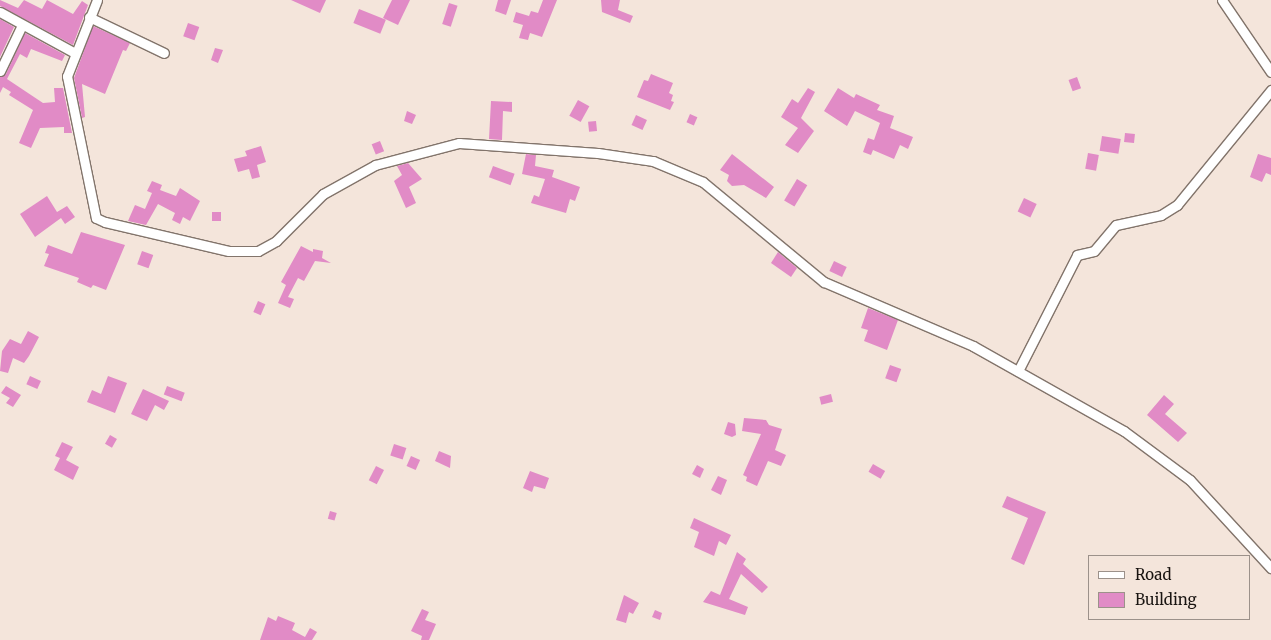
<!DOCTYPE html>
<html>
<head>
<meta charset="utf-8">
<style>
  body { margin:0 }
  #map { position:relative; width:1271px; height:640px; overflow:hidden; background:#f4e5db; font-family:Merriweather,serif }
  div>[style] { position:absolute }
  .building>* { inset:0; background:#e18bc6; transform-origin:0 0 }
  .roads { filter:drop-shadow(1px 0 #82746b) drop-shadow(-1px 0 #82746b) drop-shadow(0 1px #82746b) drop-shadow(0 -1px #82746b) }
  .street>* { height:9px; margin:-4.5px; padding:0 4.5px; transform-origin:4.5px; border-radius:4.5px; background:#fff }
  span { translate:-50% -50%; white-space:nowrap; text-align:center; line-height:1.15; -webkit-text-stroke:4px #f4e5db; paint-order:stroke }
  .legend { position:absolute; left:1088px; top:555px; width:162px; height:65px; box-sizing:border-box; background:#f4e5db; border:1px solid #9c918a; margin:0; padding:6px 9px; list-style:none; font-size:15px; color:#191411 }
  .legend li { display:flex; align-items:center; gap:10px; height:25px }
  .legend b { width:25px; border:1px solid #9c918a }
</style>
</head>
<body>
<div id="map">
  <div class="building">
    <div style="clip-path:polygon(0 0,18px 8px,24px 0,42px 9px,47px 0,73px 14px,82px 1px,88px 5px,73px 45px,0 6px)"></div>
    <div style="clip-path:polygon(291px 0,326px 0,320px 13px)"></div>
    <div style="clip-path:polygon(392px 0,410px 0,398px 25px,383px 18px)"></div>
    <div style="clip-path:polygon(498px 0,511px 0,506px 15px,495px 11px)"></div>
    <div style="clip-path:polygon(543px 0,557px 0,542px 37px,530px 33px,528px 40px,519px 38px,523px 25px,513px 22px,516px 12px,529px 16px,531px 11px,538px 13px)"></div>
    <div style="clip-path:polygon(601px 0,620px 0,618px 10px,633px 16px,630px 23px,602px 12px)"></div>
    <div style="left:449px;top:3px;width:9px;height:22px;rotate:18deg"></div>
    <div style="left:359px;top:9px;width:29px;height:15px;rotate:22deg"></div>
    <div style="clip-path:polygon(0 19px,14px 27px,0 57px)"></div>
    <div style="left:188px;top:23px;width:12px;height:14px;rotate:20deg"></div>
    <div style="clip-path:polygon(93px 26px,130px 43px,126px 51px,123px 50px,105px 94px,82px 84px,85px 117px,82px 118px,74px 78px)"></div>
    <div style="clip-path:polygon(25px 33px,65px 55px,62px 61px,31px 49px,27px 58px,20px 54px,7px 79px,43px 103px,55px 102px,54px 88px,63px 88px,72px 133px,64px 133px,64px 127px,40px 128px,31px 148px,19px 143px,33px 110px,9px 95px,11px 92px,3px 87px,0 93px,0 77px,6px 74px)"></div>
    <div style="clip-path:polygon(215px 48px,223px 50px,218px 63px,211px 60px)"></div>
    <div style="clip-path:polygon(651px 74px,673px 83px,669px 93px,673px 95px,671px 101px,674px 102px,670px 110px,637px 97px,644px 80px,648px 81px)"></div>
    <div style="left:1077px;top:77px;width:12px;height:9px;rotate:70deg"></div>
    <div style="clip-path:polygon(808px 88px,815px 92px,801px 118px,814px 131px,798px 153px,785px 145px,798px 128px,781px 117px,792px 99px,798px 103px)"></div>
    <div style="clip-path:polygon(838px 88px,854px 98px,856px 94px,880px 105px,877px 110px,894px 116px,890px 128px,913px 137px,908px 149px,900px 145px,894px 159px,873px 150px,871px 155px,863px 152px,868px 138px,874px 140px,880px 123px,855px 111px,847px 126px,824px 111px)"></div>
    <div style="left:578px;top:100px;width:13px;height:18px;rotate:29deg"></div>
    <div style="clip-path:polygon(491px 101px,512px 102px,512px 112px,503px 111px,502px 140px,489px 139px)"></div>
    <div style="clip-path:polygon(407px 111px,416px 115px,412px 124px,404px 121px)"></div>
    <div style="left:690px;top:114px;width:8px;height:9px;rotate:23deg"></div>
    <div style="left:636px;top:115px;width:12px;height:11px;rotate:24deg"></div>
    <div style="left:596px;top:121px;width:10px;height:8px;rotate:84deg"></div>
    <div style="left:1125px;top:133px;width:10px;height:9px;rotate:6deg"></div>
    <div style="left:1102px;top:136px;width:19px;height:15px;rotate:9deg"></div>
    <div style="left:380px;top:141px;width:11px;height:9px;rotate:68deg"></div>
    <div style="clip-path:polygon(261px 146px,266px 162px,257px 165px,260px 177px,252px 179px,249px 169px,238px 172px,234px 159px,247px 156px,245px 151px)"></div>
    <div style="left:1088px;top:153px;width:11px;height:16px;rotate:10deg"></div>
    <div style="clip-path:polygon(526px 154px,536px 155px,535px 166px,554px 170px,552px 177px,580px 187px,575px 201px,570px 199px,566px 213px,531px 203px,534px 195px,539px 197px,545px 179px,522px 174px)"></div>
    <div style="clip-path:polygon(732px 154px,774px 187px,766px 198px,744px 185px,732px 186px,727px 181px,729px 175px,720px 170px)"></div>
    <div style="clip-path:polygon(1258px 154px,1271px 158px,1271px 175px,1266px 173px,1262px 182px,1250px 177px)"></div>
    <div style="clip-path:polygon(408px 163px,422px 179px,409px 187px,416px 203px,406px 208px,394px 181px,402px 175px,397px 166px)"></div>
    <div style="left:493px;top:166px;width:23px;height:12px;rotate:20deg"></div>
    <div style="left:797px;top:179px;width:12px;height:25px;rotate:31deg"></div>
    <div style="clip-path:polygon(152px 181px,162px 185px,160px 190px,176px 196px,180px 188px,200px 201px,190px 221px,183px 217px,180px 224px,172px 220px,175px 213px,158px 204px,146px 225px,128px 221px,135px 205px,145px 209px,152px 193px,147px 191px)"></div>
    <div style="clip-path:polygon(47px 196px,57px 212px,67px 206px,75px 217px,65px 224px,61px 218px,35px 237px,20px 214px)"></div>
    <div style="left:1024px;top:198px;width:14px;height:15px;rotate:25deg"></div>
    <div style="left:212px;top:212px;width:9px;height:9px"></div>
    <div style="clip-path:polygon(81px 232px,125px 245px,106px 290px,93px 285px,91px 288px,77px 282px,79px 278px,44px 266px,49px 254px,45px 253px,48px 245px,72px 254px)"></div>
    <div style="clip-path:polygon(301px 246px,313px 252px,313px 249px,323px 251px,322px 258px,331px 263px,315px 261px,304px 281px,298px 278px,288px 297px,294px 299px,290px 308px,278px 303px,286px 285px,281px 282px)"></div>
    <div style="left:142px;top:251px;width:12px;height:14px;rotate:20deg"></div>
    <div style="clip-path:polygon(778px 252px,797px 268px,791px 277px,771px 263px)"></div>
    <div style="left:834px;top:261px;width:14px;height:11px;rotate:25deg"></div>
    <div style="left:258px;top:301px;width:8px;height:12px;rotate:23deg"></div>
    <div style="clip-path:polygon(868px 308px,898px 320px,887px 350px,864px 341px,868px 330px,861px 328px)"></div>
    <div style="clip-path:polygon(28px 331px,39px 337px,29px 356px,24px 363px,13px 358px,8px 373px,0 371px,2px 351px,10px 339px,21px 344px)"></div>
    <div style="left:890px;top:365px;width:12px;height:14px;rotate:20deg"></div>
    <div style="left:30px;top:376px;width:12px;height:9px;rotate:24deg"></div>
    <div style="clip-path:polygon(108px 376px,127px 383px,115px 413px,87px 402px,92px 390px,101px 394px)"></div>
    <div style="clip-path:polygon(6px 386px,21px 395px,13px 407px,6px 403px,10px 398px,1px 393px)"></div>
    <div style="left:167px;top:386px;width:19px;height:9px;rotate:21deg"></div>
    <div style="clip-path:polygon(143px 389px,169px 401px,164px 410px,155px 405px,147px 421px,131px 414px)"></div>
    <div style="left:831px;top:394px;width:8px;height:12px;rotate:76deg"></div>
    <div style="clip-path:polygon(1164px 395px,1174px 404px,1165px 414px,1187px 433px,1178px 442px,1147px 415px)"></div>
    <div style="clip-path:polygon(744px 418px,766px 420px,769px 425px,782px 429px,775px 450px,786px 455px,781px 466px,768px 461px,757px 486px,746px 481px,747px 477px,743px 475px,761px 434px,742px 431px)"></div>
    <div style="clip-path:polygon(728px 422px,735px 424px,736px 435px,732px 437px,724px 434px)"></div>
    <div style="left:110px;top:435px;width:8px;height:10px;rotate:30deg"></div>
    <div style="clip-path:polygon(62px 442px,73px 447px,66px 460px,79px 467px,73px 480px,54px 470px,60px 458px,55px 456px)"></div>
    <div style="left:394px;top:444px;width:13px;height:12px;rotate:18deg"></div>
    <div style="clip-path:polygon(439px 451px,451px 456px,450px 468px,435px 461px)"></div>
    <div style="left:411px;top:456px;width:10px;height:11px;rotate:24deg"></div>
    <div style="left:873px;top:464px;width:14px;height:9px;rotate:30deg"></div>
    <div style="clip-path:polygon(697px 465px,704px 469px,700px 478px,692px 474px)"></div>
    <div style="left:376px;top:466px;width:9px;height:16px;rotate:27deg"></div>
    <div style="clip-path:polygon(530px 471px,549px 478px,545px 489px,534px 486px,532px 492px,523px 488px)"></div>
    <div style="clip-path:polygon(718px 476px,727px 480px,721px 495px,711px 490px)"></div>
    <div style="clip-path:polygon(1007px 496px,1046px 512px,1024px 565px,1011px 559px,1028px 518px,1002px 507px)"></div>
    <div style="left:330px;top:511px;width:7px;height:8px;rotate:16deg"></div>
    <div style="clip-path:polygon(694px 518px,731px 535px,726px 545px,719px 541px,714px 556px,694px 547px,699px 532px,690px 528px)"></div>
    <div style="clip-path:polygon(737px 552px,746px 559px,743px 564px,768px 587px,762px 593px,741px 574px,729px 599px,748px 607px,745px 615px,703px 602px,711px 591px,720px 595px)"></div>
    <div style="clip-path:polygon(624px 595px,639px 603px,633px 614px,629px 612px,626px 623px,616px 620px)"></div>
    <div style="clip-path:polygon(422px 609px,429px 612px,425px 620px,436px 624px,429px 640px,421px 640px,422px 636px,411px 631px)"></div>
    <div style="clip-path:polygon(655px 610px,662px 613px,660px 620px,652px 617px)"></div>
    <div style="clip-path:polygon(278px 616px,295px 623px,292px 630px,305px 637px,310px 628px,317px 632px,312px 640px,260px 640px,268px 617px,276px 621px)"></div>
  </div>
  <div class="roads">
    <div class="street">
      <div style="left:97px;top:0;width:82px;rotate:111.5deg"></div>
      <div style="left:67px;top:76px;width:145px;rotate:78.5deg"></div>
      <div style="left:96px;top:218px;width:10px;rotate:24deg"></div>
      <div style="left:105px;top:222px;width:127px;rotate:13.2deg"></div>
      <div style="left:229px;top:251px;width:29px"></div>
      <div style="left:258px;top:251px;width:21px;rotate:-29deg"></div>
      <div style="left:276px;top:241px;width:66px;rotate:-45deg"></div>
      <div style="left:323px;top:194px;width:60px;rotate:-29.1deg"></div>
      <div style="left:375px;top:165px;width:87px;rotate:-14.7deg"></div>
      <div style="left:459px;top:143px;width:139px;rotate:4.1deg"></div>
      <div style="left:598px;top:153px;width:56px;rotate:8.3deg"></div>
      <div style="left:653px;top:161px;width:54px;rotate:22.8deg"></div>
      <div style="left:703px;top:182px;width:157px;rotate:39.6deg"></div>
      <div style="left:824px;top:282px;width:162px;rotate:23.2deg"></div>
      <div style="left:973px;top:346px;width:173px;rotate:29.4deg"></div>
      <div style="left:1124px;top:431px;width:82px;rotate:36.6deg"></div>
      <div style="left:1190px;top:480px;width:120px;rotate:47.4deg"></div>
      <div style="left:1222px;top:0;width:87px;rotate:55.8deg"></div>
      <div style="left:0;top:12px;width:85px;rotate:28.7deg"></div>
      <div style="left:89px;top:17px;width:83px;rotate:25.6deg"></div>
      <div style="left:0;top:71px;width:51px;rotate:-64.4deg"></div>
      <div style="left:1018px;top:371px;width:130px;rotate:-63deg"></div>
      <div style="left:1077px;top:255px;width:17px;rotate:-13deg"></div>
      <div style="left:1094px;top:251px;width:34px;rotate:-50deg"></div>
      <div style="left:1116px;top:225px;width:46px;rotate:-12.5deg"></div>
      <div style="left:1161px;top:215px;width:19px;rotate:-32deg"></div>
      <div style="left:1177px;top:205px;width:149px;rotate:-50.7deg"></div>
    </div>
  </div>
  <ul class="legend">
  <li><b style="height:6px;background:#fff"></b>Road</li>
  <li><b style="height:14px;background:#e18bc6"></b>Building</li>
  </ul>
</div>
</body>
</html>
